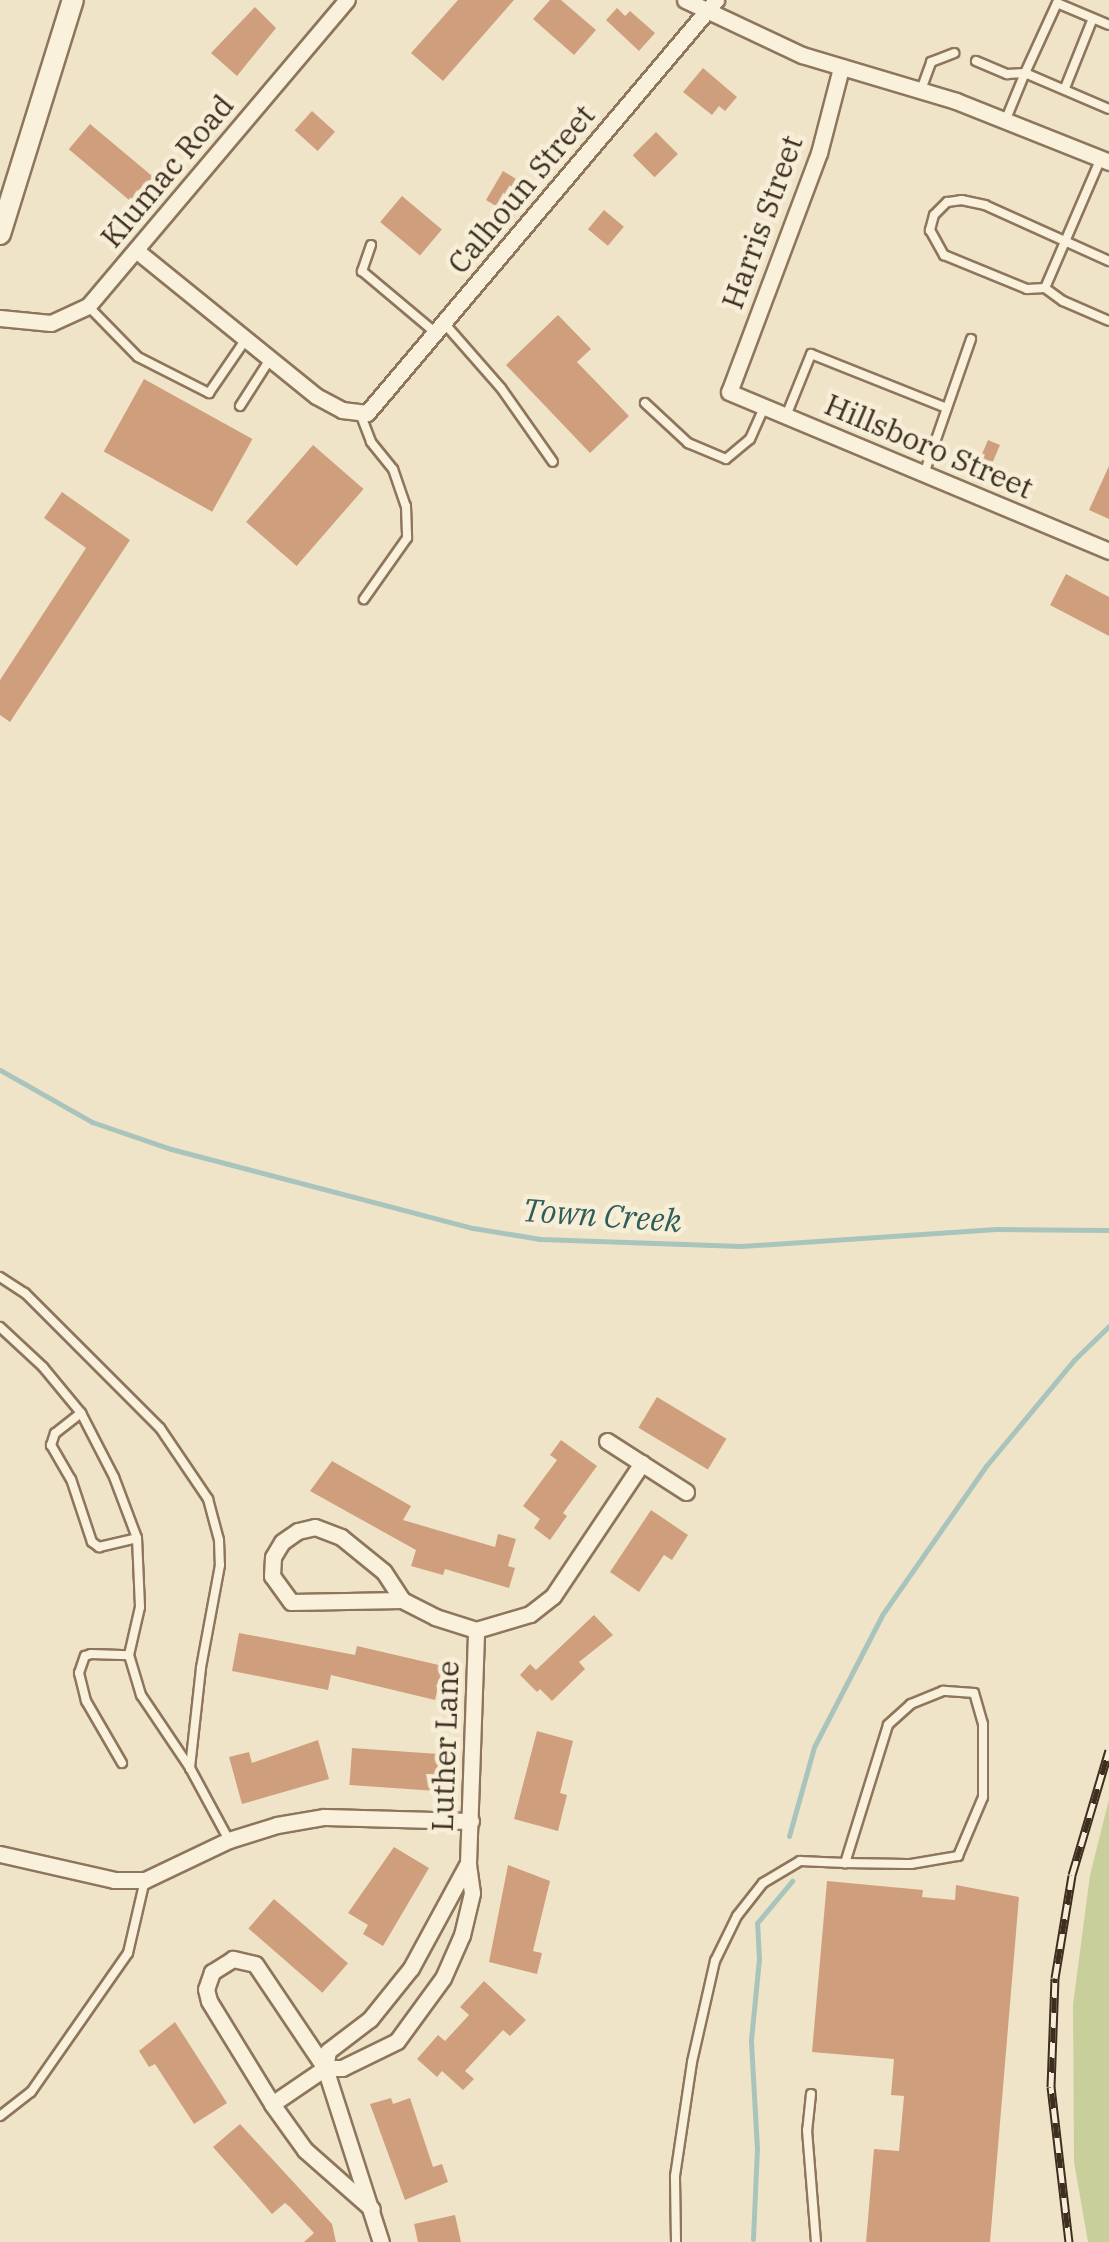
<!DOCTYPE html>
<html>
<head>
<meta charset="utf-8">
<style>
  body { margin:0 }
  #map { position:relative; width:1109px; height:2242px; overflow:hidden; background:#f0e4c8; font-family:"IBM Plex Serif",serif }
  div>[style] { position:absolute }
  .green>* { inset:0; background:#c9cf9b }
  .stream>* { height:5px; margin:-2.5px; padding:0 2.5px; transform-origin:2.5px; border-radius:2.5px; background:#a9c4bc }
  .building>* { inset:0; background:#cf9f7d; transform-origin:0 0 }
  .roads { filter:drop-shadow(2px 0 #8d765c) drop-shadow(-2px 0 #8d765c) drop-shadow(0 2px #8d765c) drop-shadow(0 -2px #8d765c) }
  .service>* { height:8px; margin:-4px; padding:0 4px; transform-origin:4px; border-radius:4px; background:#faf1dc }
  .minor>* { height:15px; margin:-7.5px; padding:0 7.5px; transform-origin:7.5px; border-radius:7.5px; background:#faf1dc }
  .tertiary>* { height:20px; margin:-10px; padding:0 10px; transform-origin:10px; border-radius:10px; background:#faf1dc }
  .rail>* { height:9px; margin-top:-4.5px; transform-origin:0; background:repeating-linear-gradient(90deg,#f7eed8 0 15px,#3d2e20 0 30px); box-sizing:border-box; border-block:2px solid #3d2e20 }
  span { translate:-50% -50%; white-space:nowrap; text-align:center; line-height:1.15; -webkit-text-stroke:9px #f7eed8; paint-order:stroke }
  .street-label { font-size:30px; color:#3d2e20 }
  .water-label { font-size:32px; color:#2f5d5a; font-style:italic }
</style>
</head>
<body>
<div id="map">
  <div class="green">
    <div style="clip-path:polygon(1109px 1799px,1109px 2242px,1088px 2242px,1074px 2162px,1073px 2005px,1090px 1875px)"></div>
  </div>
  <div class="stream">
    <div style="left:0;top:1070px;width:106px;rotate:29.5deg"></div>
    <div style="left:92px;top:1122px;width:83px;rotate:18.9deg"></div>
    <div style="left:171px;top:1149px;width:312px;rotate:14.7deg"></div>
    <div style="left:473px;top:1228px;width:68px;rotate:9.3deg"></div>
    <div style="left:540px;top:1239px;width:201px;rotate:2deg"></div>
    <div style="left:741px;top:1246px;width:256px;rotate:-3.8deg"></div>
    <div style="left:996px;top:1229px;width:113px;rotate:0.5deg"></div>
    <div style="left:789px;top:1836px;width:92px;rotate:-74.3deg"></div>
    <div style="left:814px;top:1747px;width:148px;rotate:-62.7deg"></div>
    <div style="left:882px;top:1615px;width:182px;rotate:-55.1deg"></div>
    <div style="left:986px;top:1466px;width:138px;rotate:-50.3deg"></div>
    <div style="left:1074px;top:1360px;width:49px;rotate:-44.2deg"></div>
    <div style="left:753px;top:2239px;width:90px;rotate:-87.5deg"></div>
    <div style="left:757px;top:2149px;width:109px;rotate:-93.2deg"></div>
    <div style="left:751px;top:2040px;width:81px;rotate:-84.4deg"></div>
    <div style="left:759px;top:1959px;width:36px;rotate:-93deg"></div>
    <div style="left:757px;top:1923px;width:55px;rotate:-50.2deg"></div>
  </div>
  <div class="building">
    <div style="clip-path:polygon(458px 0,514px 0,443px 81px,411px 53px)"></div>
    <div style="clip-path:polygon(550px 0,561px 0,596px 30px,574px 55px,533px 19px)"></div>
    <div style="clip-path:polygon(255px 7px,276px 28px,237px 76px,211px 53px)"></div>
    <div style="clip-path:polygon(617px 8px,625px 16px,630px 11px,655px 33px,639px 51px,606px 20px)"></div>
    <div style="clip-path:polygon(703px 68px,737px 97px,725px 111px,719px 106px,712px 115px,683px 92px)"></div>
    <div style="left:312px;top:111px;width:31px;height:26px;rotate:42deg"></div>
    <div style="left:90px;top:124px;width:83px;height:33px;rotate:40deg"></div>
    <div style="left:656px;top:132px;width:31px;height:33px;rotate:45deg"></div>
    <div style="clip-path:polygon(503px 171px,536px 191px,530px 202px,524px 199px,514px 217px,486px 200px)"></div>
    <div style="left:402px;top:196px;width:52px;height:34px;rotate:40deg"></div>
    <div style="left:604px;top:210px;width:26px;height:25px;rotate:40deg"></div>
    <div style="clip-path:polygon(558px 315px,591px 349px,577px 362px,629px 416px,590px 453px,506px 365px)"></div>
    <div style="left:144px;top:379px;width:124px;height:83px;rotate:29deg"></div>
    <div style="left:988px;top:440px;width:13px;height:44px;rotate:23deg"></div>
    <div style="left:313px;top:445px;width:67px;height:102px;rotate:41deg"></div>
    <div style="clip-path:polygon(1109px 466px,1109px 519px,1089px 510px)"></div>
    <div style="clip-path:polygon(62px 492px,130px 540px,10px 722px,0 715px,0 680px,86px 548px,44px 518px)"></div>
    <div style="clip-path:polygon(1066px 574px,1109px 597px,1109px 636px,1050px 605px)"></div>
    <div style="left:657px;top:1397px;width:81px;height:36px;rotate:31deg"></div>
    <div style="clip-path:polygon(561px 1440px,597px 1466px,563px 1513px,567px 1516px,550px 1540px,534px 1528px,540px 1519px,523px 1506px,557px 1460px,550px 1455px)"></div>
    <div style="clip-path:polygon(332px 1461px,411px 1506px,403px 1520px,495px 1547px,498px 1534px,516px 1539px,508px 1566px,515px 1568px,509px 1588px,445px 1569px,443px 1575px,411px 1566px,416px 1550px,310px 1491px)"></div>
    <div style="clip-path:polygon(651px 1510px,688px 1535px,672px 1560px,664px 1555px,639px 1592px,610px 1572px)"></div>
    <div style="clip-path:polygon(594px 1615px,613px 1635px,579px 1662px,585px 1669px,552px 1701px,540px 1689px,537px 1692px,520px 1675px,530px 1664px,536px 1670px)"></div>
    <div style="clip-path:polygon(239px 1633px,355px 1655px,357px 1646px,443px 1666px,435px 1700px,331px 1675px,328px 1690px,232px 1671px)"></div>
    <div style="clip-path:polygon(537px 1731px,573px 1741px,560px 1793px,567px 1795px,558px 1831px,514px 1819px)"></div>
    <div style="clip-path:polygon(318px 1740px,329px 1779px,242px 1804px,229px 1757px,249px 1752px,252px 1763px)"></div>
    <div style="left:352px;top:1748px;width:87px;height:37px;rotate:4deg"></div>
    <div style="clip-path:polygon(394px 1847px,429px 1868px,383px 1946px,363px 1934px,368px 1925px,348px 1913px)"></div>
    <div style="clip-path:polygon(508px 1865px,550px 1881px,533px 1951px,542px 1953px,537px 1974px,489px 1962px)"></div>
    <div style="clip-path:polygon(827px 1881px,923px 1890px,922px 1897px,955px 1900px,956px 1885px,1019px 1897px,990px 2242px,866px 2242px,874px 2149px,899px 2151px,904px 2096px,891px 2095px,894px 2059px,812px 2052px)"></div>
    <div style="left:274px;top:1899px;width:98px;height:39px;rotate:41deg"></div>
    <div style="clip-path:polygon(484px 1981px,526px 2020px,510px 2036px,503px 2030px,465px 2071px,474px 2079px,463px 2090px,442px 2071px,437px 2077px,417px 2059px,438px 2035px,445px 2041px,469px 2015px,460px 2007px)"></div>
    <div style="clip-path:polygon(175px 2022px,227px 2103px,194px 2124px,155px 2064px,149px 2067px,139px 2051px)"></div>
    <div style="clip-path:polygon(391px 2098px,393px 2104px,410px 2098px,433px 2167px,442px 2164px,448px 2182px,405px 2200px,370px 2104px)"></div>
    <div style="clip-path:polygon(240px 2124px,332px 2224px,336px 2242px,304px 2242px,314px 2233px,290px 2207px,285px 2203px,272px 2214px,213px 2147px)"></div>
    <div style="clip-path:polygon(455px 2215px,461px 2242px,418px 2242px,414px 2224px)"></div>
  </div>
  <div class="roads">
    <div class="service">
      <div style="left:976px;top:61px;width:34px;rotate:23deg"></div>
      <div style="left:1007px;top:74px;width:18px;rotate:-3deg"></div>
      <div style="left:1025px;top:73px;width:77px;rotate:-65.4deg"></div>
      <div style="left:1057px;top:3px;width:56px;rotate:22.9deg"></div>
      <div style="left:1065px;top:88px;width:75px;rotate:-68.2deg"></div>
      <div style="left:921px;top:90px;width:30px;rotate:-70deg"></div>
      <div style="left:931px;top:62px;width:25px;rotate:-21deg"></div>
      <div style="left:1006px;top:119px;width:50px;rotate:-67.6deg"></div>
      <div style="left:1025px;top:73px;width:91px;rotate:23.2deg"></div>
      <div style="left:371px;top:245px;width:28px;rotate:109deg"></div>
      <div style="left:362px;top:271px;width:97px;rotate:40deg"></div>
      <div style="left:1109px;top:261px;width:136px;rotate:-155.7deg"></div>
      <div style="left:985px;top:205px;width:24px;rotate:-168deg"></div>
      <div style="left:962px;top:200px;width:15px;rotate:172deg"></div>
      <div style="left:947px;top:202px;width:18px;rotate:135deg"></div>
      <div style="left:934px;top:215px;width:16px;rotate:105deg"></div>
      <div style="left:930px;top:230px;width:29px;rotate:61deg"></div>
      <div style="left:944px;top:255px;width:90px;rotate:22.3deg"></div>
      <div style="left:1027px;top:289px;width:18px;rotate:-3deg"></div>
      <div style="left:1045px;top:288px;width:22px;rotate:36deg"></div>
      <div style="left:1063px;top:301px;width:50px;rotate:23.5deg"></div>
      <div style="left:1045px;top:288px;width:142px;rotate:-66.7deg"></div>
      <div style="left:88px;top:306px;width:71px;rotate:45.6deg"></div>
      <div style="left:138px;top:357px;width:80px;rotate:26.9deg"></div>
      <div style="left:209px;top:393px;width:65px;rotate:-55.6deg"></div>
      <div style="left:444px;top:323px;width:86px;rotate:48.8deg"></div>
      <div style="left:501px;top:388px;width:90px;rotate:54.9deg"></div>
      <div style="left:645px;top:403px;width:59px;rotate:42.9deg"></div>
      <div style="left:688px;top:443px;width:41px;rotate:22.8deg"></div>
      <div style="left:726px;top:459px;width:31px;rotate:-40deg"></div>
      <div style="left:750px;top:439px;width:35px;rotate:-66deg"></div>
      <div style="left:240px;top:406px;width:56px;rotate:-57.4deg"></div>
      <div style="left:360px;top:413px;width:31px;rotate:69deg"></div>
      <div style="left:371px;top:442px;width:35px;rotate:51deg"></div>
      <div style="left:393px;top:469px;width:39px;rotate:71deg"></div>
      <div style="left:406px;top:506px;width:32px;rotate:88deg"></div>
      <div style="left:407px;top:538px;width:75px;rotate:125.2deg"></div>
      <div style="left:786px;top:416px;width:67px;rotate:-68deg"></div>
      <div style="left:811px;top:354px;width:146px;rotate:21.7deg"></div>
      <div style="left:924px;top:474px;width:143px;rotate:-70.8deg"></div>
      <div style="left:0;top:1277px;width:30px;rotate:33deg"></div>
      <div style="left:25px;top:1293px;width:191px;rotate:45deg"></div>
      <div style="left:160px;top:1428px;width:86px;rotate:55.9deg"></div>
      <div style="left:208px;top:1499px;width:42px;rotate:75deg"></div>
      <div style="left:219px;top:1540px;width:25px;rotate:88deg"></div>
      <div style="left:220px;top:1565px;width:105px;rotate:100.5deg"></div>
      <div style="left:201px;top:1668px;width:101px;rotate:96.3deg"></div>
      <div style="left:0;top:1327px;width:59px;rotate:42.9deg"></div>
      <div style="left:43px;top:1367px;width:60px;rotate:50.4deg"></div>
      <div style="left:81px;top:1413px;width:72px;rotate:62.7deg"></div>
      <div style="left:114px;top:1477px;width:65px;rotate:69.3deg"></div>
      <div style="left:137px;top:1538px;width:69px;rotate:87.5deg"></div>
      <div style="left:140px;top:1607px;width:49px;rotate:102.9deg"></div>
      <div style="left:129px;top:1655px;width:42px;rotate:73.3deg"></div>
      <div style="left:141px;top:1695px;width:88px;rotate:56.1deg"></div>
      <div style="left:190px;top:1768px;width:82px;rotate:61.6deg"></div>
      <div style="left:81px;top:1413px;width:33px;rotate:142deg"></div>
      <div style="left:55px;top:1433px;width:13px;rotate:108deg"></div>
      <div style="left:51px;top:1445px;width:39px;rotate:60deg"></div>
      <div style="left:71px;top:1479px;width:66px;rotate:71.6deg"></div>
      <div style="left:92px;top:1542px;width:9px;rotate:36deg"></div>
      <div style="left:99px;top:1547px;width:39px;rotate:-13deg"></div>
      <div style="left:122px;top:1763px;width:72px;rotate:-120.1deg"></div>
      <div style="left:86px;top:1701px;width:29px;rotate:-104deg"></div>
      <div style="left:79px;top:1673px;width:18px;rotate:-71deg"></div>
      <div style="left:85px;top:1656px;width:6px;rotate:-18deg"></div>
      <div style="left:91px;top:1654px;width:38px;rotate:2deg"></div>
      <div style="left:811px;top:2094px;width:36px;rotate:96deg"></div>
      <div style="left:807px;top:2130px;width:112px;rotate:85.4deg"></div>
      <div style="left:0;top:2116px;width:39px;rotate:-38deg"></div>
      <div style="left:31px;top:2092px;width:169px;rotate:-55.1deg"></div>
      <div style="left:128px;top:1953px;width:75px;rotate:-76.9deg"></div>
      <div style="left:676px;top:2242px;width:66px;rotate:-90.9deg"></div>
      <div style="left:675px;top:2176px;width:115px;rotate:-81.5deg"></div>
      <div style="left:692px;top:2062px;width:104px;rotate:-77.2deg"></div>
      <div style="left:715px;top:1961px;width:50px;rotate:-63.9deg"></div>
      <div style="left:737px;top:1916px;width:42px;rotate:-51.8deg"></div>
      <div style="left:763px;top:1883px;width:43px;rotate:-30.7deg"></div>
      <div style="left:800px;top:1861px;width:45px;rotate:2.5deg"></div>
      <div style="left:845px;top:1863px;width:62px;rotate:0.9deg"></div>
      <div style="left:907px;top:1864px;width:4px"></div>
      <div style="left:911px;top:1864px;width:48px;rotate:-9.7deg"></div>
      <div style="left:958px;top:1856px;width:64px;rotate:-67deg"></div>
      <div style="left:983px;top:1797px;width:73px;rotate:-90deg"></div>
      <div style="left:983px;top:1724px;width:32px;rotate:-106deg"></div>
      <div style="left:974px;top:1693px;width:31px;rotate:-176deg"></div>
      <div style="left:943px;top:1691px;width:35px;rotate:158deg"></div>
      <div style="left:911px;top:1704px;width:31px;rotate:138deg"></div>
      <div style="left:888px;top:1725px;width:145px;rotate:107.3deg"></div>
    </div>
    <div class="minor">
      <div style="left:685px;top:0;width:129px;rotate:25.2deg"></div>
      <div style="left:802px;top:55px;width:161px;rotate:16.6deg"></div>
      <div style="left:956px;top:101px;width:165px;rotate:21.7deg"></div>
      <div style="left:841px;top:68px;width:88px;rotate:104.5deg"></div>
      <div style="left:819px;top:153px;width:255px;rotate:110.6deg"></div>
      <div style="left:729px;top:392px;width:412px;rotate:22.7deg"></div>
      <div style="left:137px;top:251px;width:230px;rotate:39deg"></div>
      <div style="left:316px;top:396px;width:30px;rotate:28deg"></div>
      <div style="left:342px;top:410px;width:25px;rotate:7deg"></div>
      <div style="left:367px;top:413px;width:541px;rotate:-49.8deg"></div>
      <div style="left:0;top:318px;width:51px;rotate:5.6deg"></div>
      <div style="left:51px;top:323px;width:41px;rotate:-24.7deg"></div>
      <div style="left:88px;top:306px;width:401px;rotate:-49.8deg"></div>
      <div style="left:607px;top:1441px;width:94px;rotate:32.8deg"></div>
      <div style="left:315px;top:1527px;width:28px;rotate:21deg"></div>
      <div style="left:341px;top:1537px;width:55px;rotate:39.1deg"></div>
      <div style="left:384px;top:1572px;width:33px;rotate:57deg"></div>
      <div style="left:402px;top:1600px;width:111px;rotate:179deg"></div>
      <div style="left:291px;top:1602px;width:32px;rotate:-126deg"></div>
      <div style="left:272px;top:1576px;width:19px;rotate:-87deg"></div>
      <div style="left:273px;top:1557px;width:17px;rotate:-59deg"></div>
      <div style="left:282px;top:1542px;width:19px;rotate:-35deg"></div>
      <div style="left:298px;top:1531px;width:17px;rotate:-13deg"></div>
      <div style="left:402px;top:1600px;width:37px;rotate:27deg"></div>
      <div style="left:435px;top:1617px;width:43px;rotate:17.6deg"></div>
      <div style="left:476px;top:1630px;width:56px;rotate:-16.5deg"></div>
      <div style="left:530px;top:1614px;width:29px;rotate:-38deg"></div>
      <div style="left:553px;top:1596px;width:160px;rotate:-56.2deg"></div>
      <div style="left:0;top:1854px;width:117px;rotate:12.8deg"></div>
      <div style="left:114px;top:1880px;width:31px"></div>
      <div style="left:145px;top:1880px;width:93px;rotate:-25.5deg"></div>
      <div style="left:229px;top:1840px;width:50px;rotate:-17.4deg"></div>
      <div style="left:277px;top:1825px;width:48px;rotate:-9.7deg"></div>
      <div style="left:324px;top:1817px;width:147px;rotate:1.6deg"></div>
      <div style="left:325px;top:2068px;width:17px"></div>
      <div style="left:342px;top:2068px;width:61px;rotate:-26.1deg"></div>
      <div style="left:397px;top:2041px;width:78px;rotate:-53.9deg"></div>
      <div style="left:443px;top:1978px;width:47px;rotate:-66.2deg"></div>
      <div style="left:462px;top:1935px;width:43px;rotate:-76.6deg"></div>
      <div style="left:472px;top:1893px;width:30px;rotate:-98deg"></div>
      <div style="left:468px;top:1863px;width:233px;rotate:-88deg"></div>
      <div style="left:325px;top:2068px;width:125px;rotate:-123.9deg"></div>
      <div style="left:255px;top:1964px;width:23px;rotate:-167deg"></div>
      <div style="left:233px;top:1959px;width:25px;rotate:148deg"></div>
      <div style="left:212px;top:1972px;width:18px;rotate:109deg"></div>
      <div style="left:206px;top:1989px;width:12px;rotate:76deg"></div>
      <div style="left:209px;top:2001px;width:121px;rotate:58.5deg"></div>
      <div style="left:272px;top:2104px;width:57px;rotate:54.3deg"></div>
      <div style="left:305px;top:2150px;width:89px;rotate:41.4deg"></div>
      <div style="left:325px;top:2068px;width:17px;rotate:-80deg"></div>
      <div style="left:328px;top:2051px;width:53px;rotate:-37.3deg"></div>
      <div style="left:370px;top:2019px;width:65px;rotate:-51.2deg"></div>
      <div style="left:411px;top:1968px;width:119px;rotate:-61.5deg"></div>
      <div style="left:272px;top:2104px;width:64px;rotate:-34.2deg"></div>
      <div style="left:325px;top:2068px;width:183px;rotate:72.2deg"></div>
    </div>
    <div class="tertiary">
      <div style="left:0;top:234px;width:245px;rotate:-72.7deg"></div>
    </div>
  </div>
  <div class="rail">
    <div style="left:1069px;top:2242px;width:156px;rotate:-96.6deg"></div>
    <div style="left:1051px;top:2087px;width:109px;rotate:-87.9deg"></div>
    <div style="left:1055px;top:1978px;width:104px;rotate:-80.6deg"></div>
    <div style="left:1072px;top:1875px;width:130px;rotate:-73.5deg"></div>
  </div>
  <div class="street-label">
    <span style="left:167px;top:171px;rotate:-50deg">Klumac Road</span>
    <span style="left:521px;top:189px;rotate:-50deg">Calhoun Street</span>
    <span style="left:762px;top:222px;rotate:-70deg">Harris Street</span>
    <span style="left:929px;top:446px;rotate:23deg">Hillsboro Street</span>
    <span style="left:445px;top:1746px;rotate:-88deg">Luther Lane</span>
  </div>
  <div class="water-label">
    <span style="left:602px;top:1215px;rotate:4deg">Town Creek</span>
  </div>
</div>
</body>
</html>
